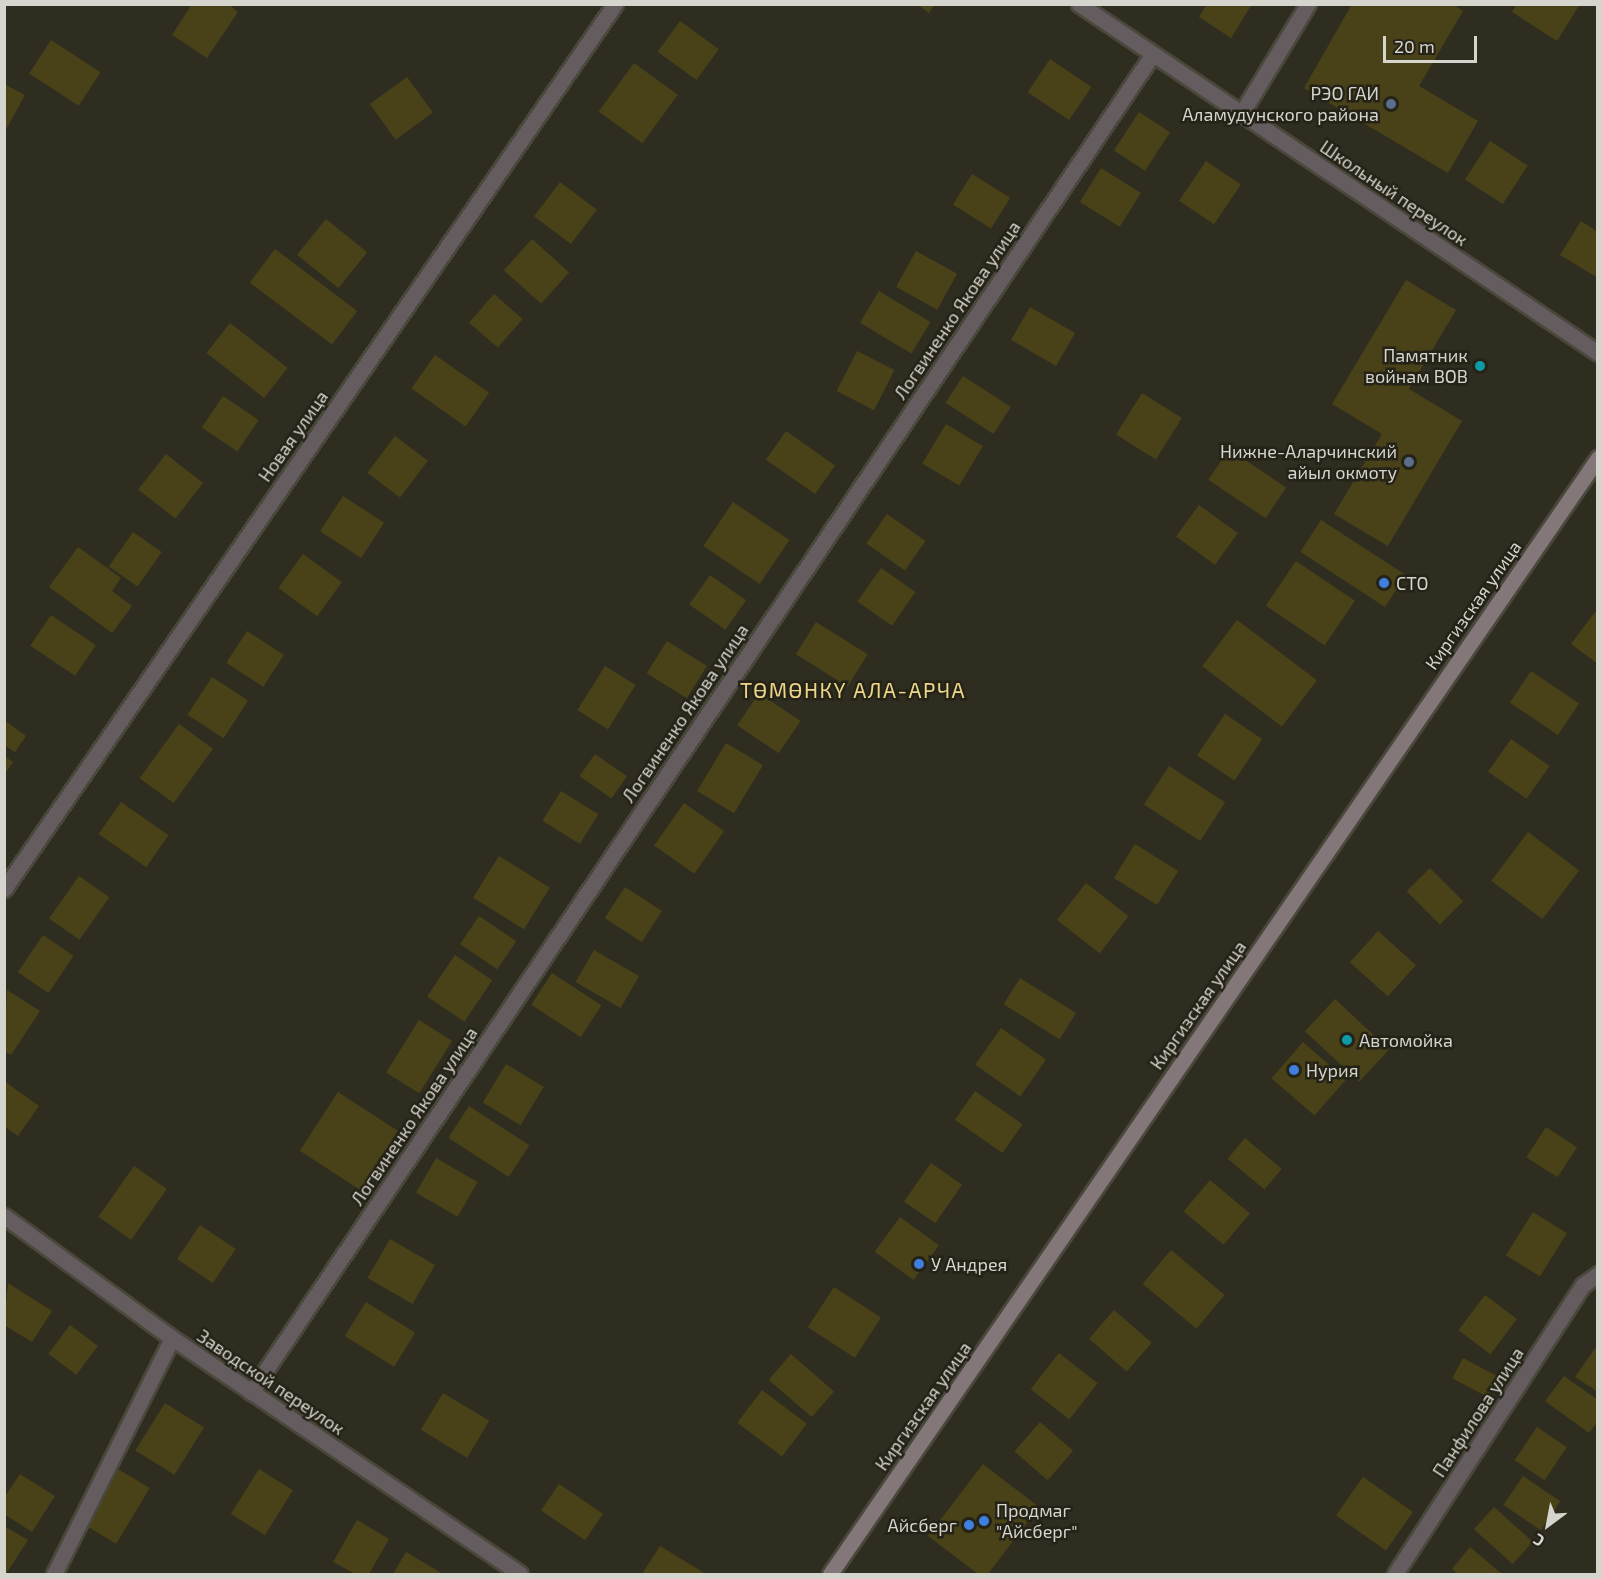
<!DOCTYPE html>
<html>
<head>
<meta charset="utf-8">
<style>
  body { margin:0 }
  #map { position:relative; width:1602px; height:1579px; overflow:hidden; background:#2f2d20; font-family:"Exo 2",sans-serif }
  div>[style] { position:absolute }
  .building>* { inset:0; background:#494218; transform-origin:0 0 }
  .roads { filter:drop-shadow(2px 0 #4a483c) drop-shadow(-2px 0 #4a483c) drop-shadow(0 2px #4a483c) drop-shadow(0 -2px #4a483c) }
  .minor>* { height:15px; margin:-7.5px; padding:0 7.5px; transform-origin:7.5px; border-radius:7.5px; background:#645c5e }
  .secondary>* { height:15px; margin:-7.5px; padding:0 7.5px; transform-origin:7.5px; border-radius:7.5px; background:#837779 }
  .dots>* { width:16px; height:16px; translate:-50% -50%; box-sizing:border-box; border:3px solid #252317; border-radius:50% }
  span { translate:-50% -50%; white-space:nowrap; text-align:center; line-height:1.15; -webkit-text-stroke:5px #252317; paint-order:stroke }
  .poi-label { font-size:18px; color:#d6d5cd }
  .right { translate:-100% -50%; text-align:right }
  .left { translate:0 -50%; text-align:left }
  .street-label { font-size:18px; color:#d6d5cd }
  .quarter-label { font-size:21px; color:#ecd689; letter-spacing:1.5px }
  .frame { position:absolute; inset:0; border:6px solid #d6d5cd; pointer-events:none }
  .north { position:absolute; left:1518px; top:1495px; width:60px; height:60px; -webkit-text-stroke:4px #252317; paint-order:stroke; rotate:212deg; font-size:16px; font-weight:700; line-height:24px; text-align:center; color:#d6d5cd }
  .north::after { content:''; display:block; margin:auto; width:21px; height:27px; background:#d6d5cd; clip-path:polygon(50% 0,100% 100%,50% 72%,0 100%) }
  .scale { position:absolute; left:1383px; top:36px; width:94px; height:27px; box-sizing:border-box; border:3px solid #d6d5cd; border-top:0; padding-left:8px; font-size:18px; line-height:21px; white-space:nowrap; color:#d6d5cd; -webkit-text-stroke:4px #252317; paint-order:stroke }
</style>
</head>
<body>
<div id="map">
  <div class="building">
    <div style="clip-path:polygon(192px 4px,228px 4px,238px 12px,207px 58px,172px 35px)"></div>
    <div style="clip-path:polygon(917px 4px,935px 4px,929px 13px)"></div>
    <div style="clip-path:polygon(1207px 4px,1252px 4px,1231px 38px,1199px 17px)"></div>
    <div style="clip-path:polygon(1352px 4px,1452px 4px,1463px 11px,1419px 86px,1478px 121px,1448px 173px,1304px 88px)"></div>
    <div style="clip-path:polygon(1517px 4px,1580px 4px,1557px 41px,1512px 12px)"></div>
    <div style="left:680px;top:21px;width:48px;height:38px;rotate:36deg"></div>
    <div style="left:51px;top:40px;width:59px;height:40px;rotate:33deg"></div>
    <div style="left:1050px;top:59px;width:50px;height:40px;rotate:34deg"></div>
    <div style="left:634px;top:63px;width:54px;height:60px;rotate:36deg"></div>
    <div style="left:407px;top:77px;width:44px;height:46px;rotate:54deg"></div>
    <div style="clip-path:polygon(4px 84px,25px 95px,4px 133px)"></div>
    <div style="left:1139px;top:112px;width:37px;height:46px;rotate:33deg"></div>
    <div style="left:1490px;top:141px;width:45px;height:46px;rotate:33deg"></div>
    <div style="left:1206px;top:161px;width:42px;height:48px;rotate:34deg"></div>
    <div style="left:1101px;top:168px;width:47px;height:40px;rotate:32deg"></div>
    <div style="left:972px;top:174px;width:45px;height:36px;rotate:32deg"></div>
    <div style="left:560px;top:182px;width:46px;height:43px;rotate:37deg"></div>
    <div style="left:326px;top:219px;width:53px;height:46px;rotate:39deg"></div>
    <div style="clip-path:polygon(1581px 221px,1598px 232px,1598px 278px,1560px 255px)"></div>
    <div style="left:532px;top:239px;width:50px;height:42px;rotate:42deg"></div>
    <div style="left:275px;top:249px;width:103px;height:42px;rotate:37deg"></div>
    <div style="left:916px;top:251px;width:47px;height:41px;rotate:29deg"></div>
    <div style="clip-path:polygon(1406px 280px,1456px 310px,1409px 389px,1462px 421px,1388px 546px,1334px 514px,1382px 434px,1332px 404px)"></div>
    <div style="left:879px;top:291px;width:60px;height:37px;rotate:31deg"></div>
    <div style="left:494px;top:294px;width:38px;height:38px;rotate:41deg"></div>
    <div style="left:1030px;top:307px;width:52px;height:38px;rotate:30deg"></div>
    <div style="left:230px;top:323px;width:73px;height:38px;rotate:38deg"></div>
    <div style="left:857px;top:351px;width:42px;height:45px;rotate:27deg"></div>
    <div style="left:435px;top:355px;width:66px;height:41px;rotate:35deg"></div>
    <div style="left:963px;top:376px;width:57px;height:32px;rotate:33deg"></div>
    <div style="left:1142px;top:393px;width:47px;height:49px;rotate:32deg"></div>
    <div style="left:223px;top:396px;width:43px;height:38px;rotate:34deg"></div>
    <div style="left:946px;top:424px;width:43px;height:46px;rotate:31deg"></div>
    <div style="left:786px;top:431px;width:60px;height:35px;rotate:35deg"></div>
    <div style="left:395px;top:436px;width:41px;height:46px;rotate:37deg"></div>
    <div style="left:1229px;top:449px;width:69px;height:37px;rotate:34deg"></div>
    <div style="left:166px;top:454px;width:47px;height:45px;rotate:38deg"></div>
    <div style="left:343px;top:496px;width:49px;height:42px;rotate:33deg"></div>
    <div style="left:733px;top:502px;width:68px;height:53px;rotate:34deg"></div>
    <div style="left:1199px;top:505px;width:48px;height:39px;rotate:36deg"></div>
    <div style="left:887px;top:514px;width:47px;height:36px;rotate:35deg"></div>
    <div style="left:1321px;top:520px;width:101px;height:38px;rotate:33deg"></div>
    <div style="left:133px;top:532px;width:35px;height:42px;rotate:35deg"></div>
    <div style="clip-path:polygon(78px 547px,121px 578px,112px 591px,132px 606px,112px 633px,49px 587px)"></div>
    <div style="left:303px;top:554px;width:48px;height:42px;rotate:36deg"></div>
    <div style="left:1296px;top:561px;width:71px;height:54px;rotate:34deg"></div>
    <div style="left:881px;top:568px;width:42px;height:41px;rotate:35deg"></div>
    <div style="left:710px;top:575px;width:44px;height:36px;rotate:35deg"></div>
    <div style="clip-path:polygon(1595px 612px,1598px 613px,1598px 664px,1571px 644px)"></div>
    <div style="left:51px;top:615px;width:54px;height:37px;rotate:34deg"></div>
    <div style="left:1237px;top:620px;width:100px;height:58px;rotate:37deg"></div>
    <div style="left:816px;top:622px;width:61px;height:38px;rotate:32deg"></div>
    <div style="left:247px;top:631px;width:44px;height:38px;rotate:33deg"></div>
    <div style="left:667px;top:641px;width:47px;height:38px;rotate:32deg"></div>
    <div style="left:605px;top:666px;width:36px;height:52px;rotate:32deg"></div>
    <div style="left:1531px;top:671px;width:58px;height:38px;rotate:34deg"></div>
    <div style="left:212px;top:677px;width:43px;height:45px;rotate:33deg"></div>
    <div style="left:759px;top:693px;width:50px;height:39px;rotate:34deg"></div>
    <div style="left:1225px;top:714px;width:45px;height:50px;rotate:34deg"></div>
    <div style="clip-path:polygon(4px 720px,26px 736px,15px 752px,4px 745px)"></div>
    <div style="left:179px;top:724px;width:42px;height:67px;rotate:36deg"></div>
    <div style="left:1511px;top:739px;width:47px;height:40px;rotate:35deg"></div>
    <div style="left:726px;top:743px;width:43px;height:56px;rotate:31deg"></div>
    <div style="left:595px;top:754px;width:39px;height:27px;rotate:35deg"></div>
    <div style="clip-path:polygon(4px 756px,13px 762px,4px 775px)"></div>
    <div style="left:1169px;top:766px;width:67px;height:46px;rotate:33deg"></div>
    <div style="left:561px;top:791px;width:44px;height:35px;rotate:32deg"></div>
    <div style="left:121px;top:802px;width:58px;height:39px;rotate:35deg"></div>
    <div style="left:684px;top:803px;width:49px;height:52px;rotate:35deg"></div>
    <div style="left:1528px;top:832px;width:64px;height:61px;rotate:37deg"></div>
    <div style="left:1135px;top:844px;width:51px;height:40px;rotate:32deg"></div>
    <div style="left:499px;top:856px;width:60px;height:49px;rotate:32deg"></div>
    <div style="left:1430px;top:868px;width:47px;height:33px;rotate:45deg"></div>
    <div style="left:79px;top:876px;width:37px;height:52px;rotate:35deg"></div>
    <div style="left:1086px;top:883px;width:54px;height:47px;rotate:38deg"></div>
    <div style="left:625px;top:887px;width:44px;height:37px;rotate:33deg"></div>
    <div style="left:479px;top:916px;width:45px;height:34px;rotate:34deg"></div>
    <div style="left:1378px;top:931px;width:51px;height:42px;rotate:42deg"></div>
    <div style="left:43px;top:935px;width:37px;height:45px;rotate:34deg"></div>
    <div style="left:594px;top:950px;width:52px;height:37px;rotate:30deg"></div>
    <div style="left:455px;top:955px;width:45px;height:50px;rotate:34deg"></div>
    <div style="left:552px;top:973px;width:59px;height:38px;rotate:33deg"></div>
    <div style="left:1020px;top:978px;width:66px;height:31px;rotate:32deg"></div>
    <div style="clip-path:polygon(7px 990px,40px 1011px,11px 1055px,4px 1051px)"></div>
    <div style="left:1335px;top:999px;width:74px;height:44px;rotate:43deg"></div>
    <div style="left:419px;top:1020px;width:39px;height:62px;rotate:32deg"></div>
    <div style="left:1001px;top:1028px;width:55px;height:45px;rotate:35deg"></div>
    <div style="left:1303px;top:1042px;width:57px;height:48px;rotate:41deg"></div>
    <div style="left:506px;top:1064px;width:44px;height:45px;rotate:31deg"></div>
    <div style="clip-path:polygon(4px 1081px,39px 1106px,18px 1136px,4px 1126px)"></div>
    <div style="left:975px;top:1091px;width:58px;height:35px;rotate:35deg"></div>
    <div style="left:338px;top:1092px;width:72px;height:70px;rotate:33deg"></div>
    <div style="left:469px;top:1106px;width:72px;height:38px;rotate:33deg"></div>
    <div style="left:1546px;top:1127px;width:37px;height:36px;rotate:33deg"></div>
    <div style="left:1245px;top:1138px;width:48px;height:27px;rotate:40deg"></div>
    <div style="left:436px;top:1158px;width:48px;height:40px;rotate:30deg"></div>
    <div style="left:931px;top:1163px;width:38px;height:47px;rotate:35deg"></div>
    <div style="left:134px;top:1166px;width:40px;height:62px;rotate:35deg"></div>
    <div style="left:1210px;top:1180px;width:52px;height:41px;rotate:40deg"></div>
    <div style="left:1533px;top:1212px;width:40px;height:51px;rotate:32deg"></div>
    <div style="left:900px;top:1217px;width:48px;height:43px;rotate:36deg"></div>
    <div style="left:200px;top:1225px;width:43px;height:41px;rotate:34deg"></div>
    <div style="left:390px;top:1239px;width:52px;height:45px;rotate:30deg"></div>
    <div style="left:1171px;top:1250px;width:70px;height:44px;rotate:40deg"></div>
    <div style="clip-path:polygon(8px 1283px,52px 1311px,32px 1342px,4px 1325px)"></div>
    <div style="left:834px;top:1287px;width:56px;height:48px;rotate:33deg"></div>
    <div style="left:1485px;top:1295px;width:40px;height:44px;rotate:37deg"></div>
    <div style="left:366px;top:1302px;width:58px;height:40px;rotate:32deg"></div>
    <div style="left:1114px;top:1310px;width:50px;height:38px;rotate:41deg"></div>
    <div style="left:70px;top:1325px;width:35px;height:36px;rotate:37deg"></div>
    <div style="clip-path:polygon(1598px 1344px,1598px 1392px,1575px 1377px)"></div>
    <div style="left:1059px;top:1353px;width:49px;height:46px;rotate:38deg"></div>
    <div style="left:791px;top:1354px;width:57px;height:34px;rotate:41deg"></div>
    <div style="left:1463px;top:1358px;width:40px;height:23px;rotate:28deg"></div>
    <div style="clip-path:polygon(1564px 1376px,1598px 1400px,1598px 1421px,1589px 1433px,1545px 1401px)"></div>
    <div style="left:762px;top:1390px;width:56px;height:41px;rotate:37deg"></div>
    <div style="left:443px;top:1393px;width:54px;height:43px;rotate:31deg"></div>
    <div style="left:165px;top:1403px;width:46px;height:56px;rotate:32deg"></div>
    <div style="left:1040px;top:1422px;width:44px;height:39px;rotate:41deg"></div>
    <div style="left:1537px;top:1427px;width:36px;height:40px;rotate:34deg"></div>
    <div style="clip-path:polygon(983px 1464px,1039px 1507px,988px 1574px,978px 1574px,928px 1536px)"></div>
    <div style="left:118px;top:1469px;width:37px;height:65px;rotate:31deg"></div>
    <div style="left:259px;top:1469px;width:40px;height:53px;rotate:32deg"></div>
    <div style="clip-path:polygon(20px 1474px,55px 1496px,32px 1532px,4px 1514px,4px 1498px)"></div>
    <div style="left:1523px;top:1476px;width:45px;height:35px;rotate:34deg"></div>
    <div style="left:1363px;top:1477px;width:61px;height:47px;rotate:35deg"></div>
    <div style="left:559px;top:1484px;width:53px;height:32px;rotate:34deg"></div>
    <div style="left:1494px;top:1507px;width:52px;height:30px;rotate:42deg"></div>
    <div style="clip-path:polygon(357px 1520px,389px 1539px,369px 1574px,355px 1574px,333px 1562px)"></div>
    <div style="clip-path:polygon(4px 1526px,28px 1540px,6px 1574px,4px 1574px)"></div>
    <div style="clip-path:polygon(660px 1546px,706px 1574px,642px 1574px)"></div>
    <div style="clip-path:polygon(1470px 1547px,1502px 1574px,1458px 1574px,1452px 1569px)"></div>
    <div style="clip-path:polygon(406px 1552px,443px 1574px,393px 1574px)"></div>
  </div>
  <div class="roads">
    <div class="minor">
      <div style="left:1079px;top:4px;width:625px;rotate:33.92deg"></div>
      <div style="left:1241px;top:114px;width:129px;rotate:-58.7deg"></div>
      <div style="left:4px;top:889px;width:1075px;rotate:-55.38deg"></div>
      <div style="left:4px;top:1216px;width:208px;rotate:36deg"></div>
      <div style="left:172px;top:1338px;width:420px;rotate:34.1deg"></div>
      <div style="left:251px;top:1392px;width:1612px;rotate:-56.02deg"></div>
      <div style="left:54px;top:1574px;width:264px;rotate:-63.4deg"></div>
      <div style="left:1395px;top:1574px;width:345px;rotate:-57deg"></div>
      <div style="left:1583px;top:1285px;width:19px;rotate:-36deg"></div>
    </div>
    <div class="secondary">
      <div style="left:830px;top:1574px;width:1355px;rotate:-55.47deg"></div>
    </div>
  </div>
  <div class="dots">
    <div style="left:1391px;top:104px;background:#5c6f8a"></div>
    <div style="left:1480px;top:366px;background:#0f9aa8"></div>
    <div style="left:1409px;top:462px;background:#5c6f8a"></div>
    <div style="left:1384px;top:583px;background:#3f7fe0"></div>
    <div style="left:1347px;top:1040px;background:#0f9aa8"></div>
    <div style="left:1294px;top:1070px;background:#3f7fe0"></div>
    <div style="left:919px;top:1264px;background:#3f7fe0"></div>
    <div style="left:984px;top:1521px;background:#3f7fe0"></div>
    <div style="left:969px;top:1525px;background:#3f7fe0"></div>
  </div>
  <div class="poi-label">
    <span class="right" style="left:1379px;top:104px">РЭО ГАИ<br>Аламудунского района</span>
    <span class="right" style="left:1468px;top:366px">Памятник<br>войнам ВОВ</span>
    <span class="right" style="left:1397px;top:462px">Нижне-Аларчинский<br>айыл окмоту</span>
    <span class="left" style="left:1396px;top:583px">СТО</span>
    <span class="left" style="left:1359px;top:1040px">Автомойка</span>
    <span class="left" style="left:1306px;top:1070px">Нурия</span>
    <span class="left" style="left:931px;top:1264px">У Андрея</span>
    <span class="left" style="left:996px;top:1521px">Продмаг<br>"Айсберг"</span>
    <span class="right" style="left:957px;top:1525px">Айсберг</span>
  </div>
  <div class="street-label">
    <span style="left:1394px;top:193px;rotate:34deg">Школьный переулок</span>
    <span style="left:957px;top:310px;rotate:-56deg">Логвиненко Якова улица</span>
    <span style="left:293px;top:436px;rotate:-55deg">Новая улица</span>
    <span style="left:1473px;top:605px;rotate:-55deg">Киргизская улица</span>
    <span style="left:685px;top:713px;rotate:-56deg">Логвиненко Якова улица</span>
    <span style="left:1198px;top:1005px;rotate:-55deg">Киргизская улица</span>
    <span style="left:414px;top:1116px;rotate:-56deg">Логвиненко Якова улица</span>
    <span style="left:271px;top:1382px;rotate:34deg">Заводской переулок</span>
    <span style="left:923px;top:1406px;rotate:-55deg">Киргизская улица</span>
    <span style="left:1478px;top:1412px;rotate:-57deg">Панфилова улица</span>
  </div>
  <div class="quarter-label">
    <span style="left:853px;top:690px">ТӨМӨНКҮ АЛА-АРЧА</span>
  </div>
  <div class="frame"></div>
  <div class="north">С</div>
  <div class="scale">20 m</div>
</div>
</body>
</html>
